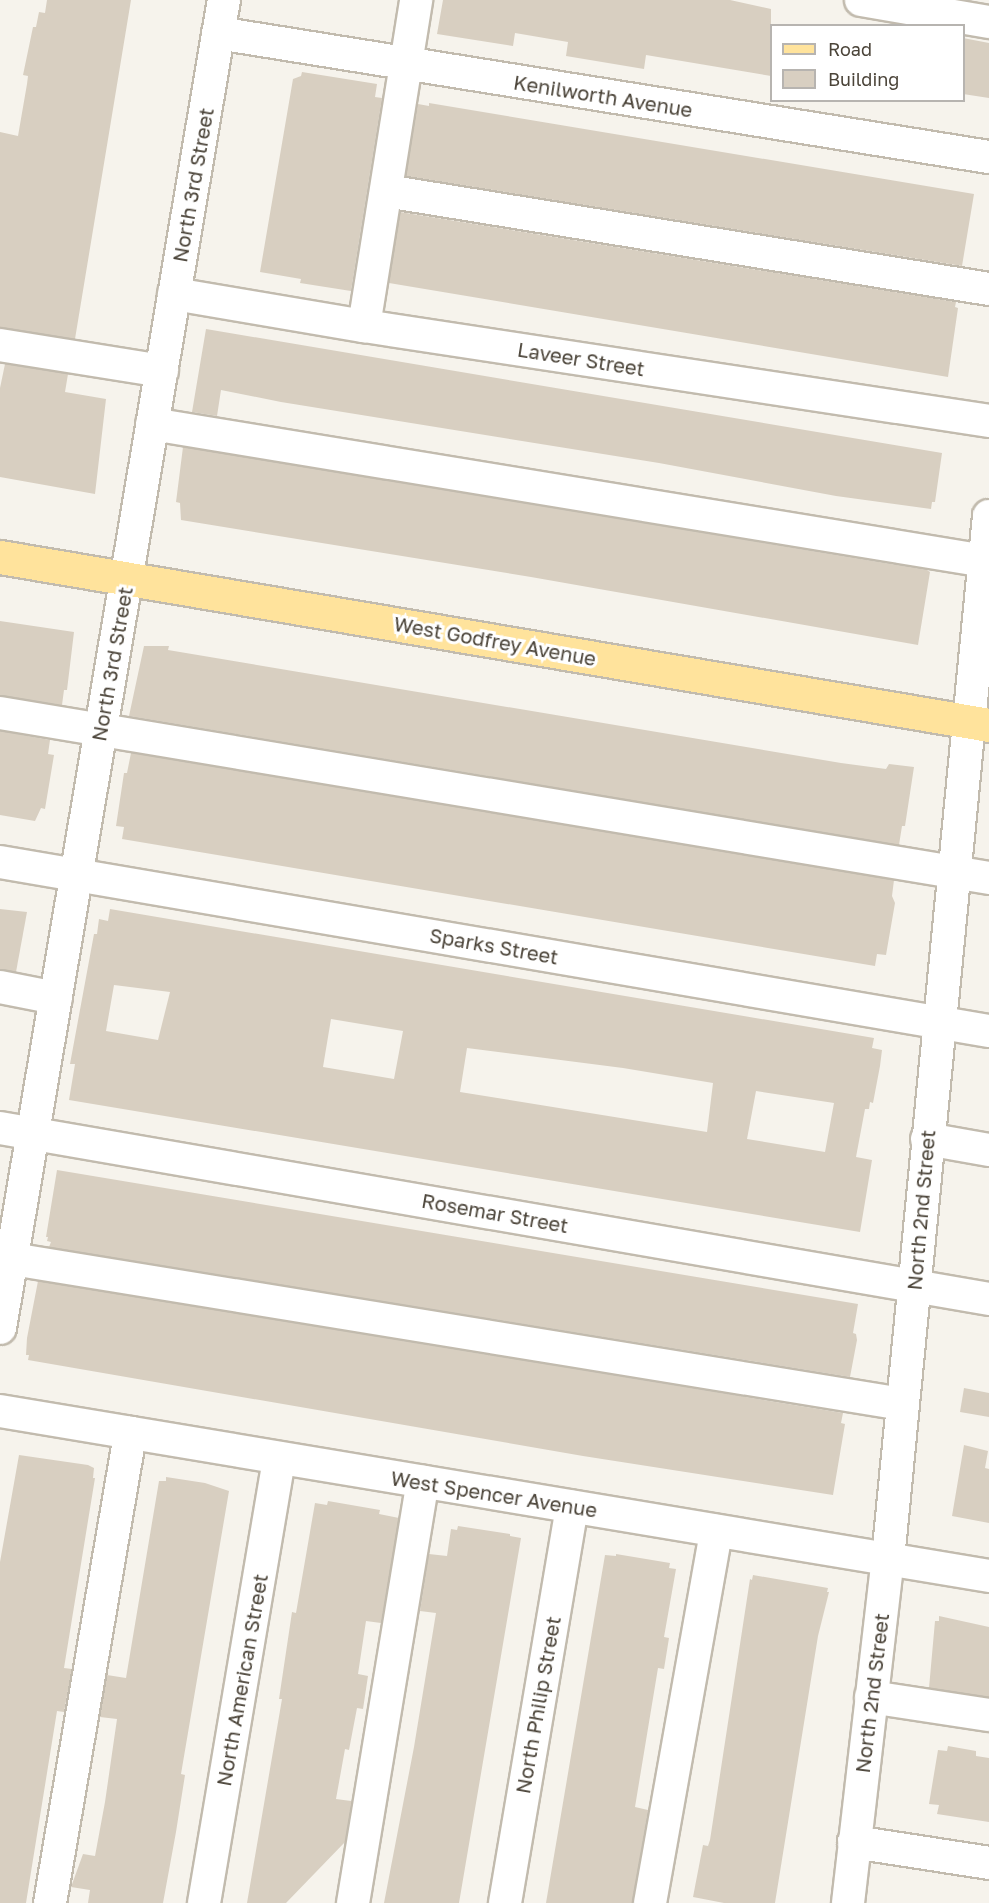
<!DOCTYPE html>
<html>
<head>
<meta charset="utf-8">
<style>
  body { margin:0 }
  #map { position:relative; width:989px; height:1903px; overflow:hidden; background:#f6f3ec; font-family:"Golos Text",sans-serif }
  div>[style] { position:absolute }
  .building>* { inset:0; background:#d8cfc1 }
  .roads { filter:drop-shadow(2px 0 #c2bbae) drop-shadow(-2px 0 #c2bbae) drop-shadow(0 2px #c2bbae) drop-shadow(0 -2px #c2bbae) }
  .minor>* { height:32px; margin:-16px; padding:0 16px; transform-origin:16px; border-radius:16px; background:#fff }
  .major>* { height:33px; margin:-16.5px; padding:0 16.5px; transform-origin:16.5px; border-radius:16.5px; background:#ffe39c }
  span { translate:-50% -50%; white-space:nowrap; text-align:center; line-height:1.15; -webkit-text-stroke:6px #fff; paint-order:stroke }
  .street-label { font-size:20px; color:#4b4439 }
  .legend { position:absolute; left:770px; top:24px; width:195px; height:78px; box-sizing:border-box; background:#fff; border:2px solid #b7b4b0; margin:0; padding:8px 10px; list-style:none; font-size:18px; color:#4b4439 }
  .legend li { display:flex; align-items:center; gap:12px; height:30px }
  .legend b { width:30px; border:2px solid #b7b4b0 }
</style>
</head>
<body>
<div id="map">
  <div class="building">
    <div style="clip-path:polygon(47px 0,131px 0,75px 339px,0 327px,0 132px,18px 136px,27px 84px,28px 76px,23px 75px,33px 27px,36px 27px,39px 12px,45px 13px)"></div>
    <div style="clip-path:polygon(443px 0,730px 0,771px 9px,771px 76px,646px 55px,644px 69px,566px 56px,568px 42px,515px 33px,513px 46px,437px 34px)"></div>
    <div style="clip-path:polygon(963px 38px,989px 43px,989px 98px,963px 94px)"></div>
    <div style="clip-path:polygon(302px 72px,377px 84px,375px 97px,382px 98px,351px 291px,300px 283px,301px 279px,260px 272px,293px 79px,301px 76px)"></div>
    <div style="clip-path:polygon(429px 103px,974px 194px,962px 266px,406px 176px,418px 104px,429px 106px)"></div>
    <div style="clip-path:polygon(400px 212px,956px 302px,955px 307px,958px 308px,948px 377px,389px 283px)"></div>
    <div style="clip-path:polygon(206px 329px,942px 453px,935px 502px,932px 502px,931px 509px,836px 496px,659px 463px,281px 402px,221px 390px,217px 416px,192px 412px)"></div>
    <div style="clip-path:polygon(5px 364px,68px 374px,65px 392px,106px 399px,95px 494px,0 477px,0 388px)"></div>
    <div style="clip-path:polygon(183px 447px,927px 570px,930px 572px,918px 645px,531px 577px,181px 520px,180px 503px,176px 502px)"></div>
    <div style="clip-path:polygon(0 621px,74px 632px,67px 690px,64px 690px,62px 705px,0 695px)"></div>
    <div style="clip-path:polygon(144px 646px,169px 646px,168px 650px,841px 763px,886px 769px,889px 764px,914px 767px,905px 826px,902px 826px,899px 845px,129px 716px)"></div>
    <div style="clip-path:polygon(0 731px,50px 740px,48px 754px,54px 755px,45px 809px,41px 808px,35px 821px,0 815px)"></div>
    <div style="clip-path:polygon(131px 753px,894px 880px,892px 896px,895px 903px,886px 955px,877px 954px,875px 966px,122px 839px,124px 827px,116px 826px,124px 773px,127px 773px)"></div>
    <div style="clip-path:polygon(0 909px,27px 912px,16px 972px,0 969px)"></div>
    <div style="clip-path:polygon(evenodd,110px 909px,874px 1038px,872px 1048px,882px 1050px,880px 1066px,873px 1103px,870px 1102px,869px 1109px,865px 1109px,856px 1157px,872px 1160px,860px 1232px,69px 1100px,75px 1064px,70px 1064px,94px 934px,97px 934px,99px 919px,108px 921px,110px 909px,114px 985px,170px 992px,158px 1040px,106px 1031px,114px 985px,110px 909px,331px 1019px,403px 1031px,394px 1079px,323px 1067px,331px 1019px,110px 909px,467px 1048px,623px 1068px,713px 1083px,707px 1132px,460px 1092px,467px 1048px,110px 909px,756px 1091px,834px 1103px,825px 1152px,747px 1139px,756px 1091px)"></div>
    <div style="clip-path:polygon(57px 1170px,858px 1304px,853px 1333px,856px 1334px,857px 1340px,850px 1377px,49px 1247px,51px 1242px,47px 1241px,48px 1237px,46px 1237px)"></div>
    <div style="clip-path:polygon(38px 1281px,843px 1413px,841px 1423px,845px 1424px,833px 1495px,583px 1456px,28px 1360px,29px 1355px,26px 1355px,27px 1338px)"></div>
    <div style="clip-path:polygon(964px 1388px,989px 1393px,989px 1417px,960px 1412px)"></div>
    <div style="clip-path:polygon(964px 1445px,988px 1451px,985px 1468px,989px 1469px,989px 1523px,952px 1516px)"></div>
    <div style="clip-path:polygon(19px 1455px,88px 1465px,94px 1468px,93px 1478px,95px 1478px,64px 1668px,72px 1669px,64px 1712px,57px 1711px,26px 1903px,0 1903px,0 1562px)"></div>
    <div style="clip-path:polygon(166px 1477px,205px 1483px,229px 1491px,181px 1774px,185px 1775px,176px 1832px,163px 1903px,88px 1903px,90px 1890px,71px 1887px,83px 1854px,95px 1856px,105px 1802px,117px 1719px,100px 1717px,107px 1675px,126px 1678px,159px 1481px,166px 1481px)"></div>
    <div style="clip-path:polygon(328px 1501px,380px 1510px,379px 1514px,399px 1518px,381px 1623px,366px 1621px,358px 1674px,368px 1676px,363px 1709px,357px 1708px,349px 1750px,345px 1749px,336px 1799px,351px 1801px,351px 1804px,345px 1842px,286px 1903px,247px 1903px,282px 1699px,279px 1699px,292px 1612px,296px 1613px,315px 1503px,327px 1505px)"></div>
    <div style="clip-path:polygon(458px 1526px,510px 1534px,510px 1536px,521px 1538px,459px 1903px,384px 1903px,414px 1747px,436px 1613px,420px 1611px,429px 1554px,447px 1556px,451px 1529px,457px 1530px)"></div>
    <div style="clip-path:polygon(616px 1554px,670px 1563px,669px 1568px,676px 1569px,664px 1637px,669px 1638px,664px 1669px,658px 1668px,635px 1807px,648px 1810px,632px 1903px,546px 1903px,605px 1555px,616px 1556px)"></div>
    <div style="clip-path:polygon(753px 1575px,828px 1588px,827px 1592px,829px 1592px,818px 1636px,775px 1903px,724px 1903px,693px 1897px,703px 1845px,708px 1846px,710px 1840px,750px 1579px,752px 1580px)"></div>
    <div style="clip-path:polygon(939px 1616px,989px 1627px,989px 1697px,929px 1688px,935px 1621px,939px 1621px)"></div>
    <div style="clip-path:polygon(948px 1746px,976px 1751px,976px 1756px,989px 1758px,989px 1822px,937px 1814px,939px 1805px,929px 1804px,938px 1750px,947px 1751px)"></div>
  </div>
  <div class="roads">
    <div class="minor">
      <div style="left:861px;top:0;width:130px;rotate:9.8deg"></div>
      <div style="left:218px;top:33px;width:781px;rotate:9.14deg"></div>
      <div style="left:386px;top:191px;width:611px;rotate:9.23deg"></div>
      <div style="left:174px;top:294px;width:193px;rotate:9.6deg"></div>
      <div style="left:364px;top:326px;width:632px;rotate:8.64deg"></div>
      <div style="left:364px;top:326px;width:330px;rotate:-80.9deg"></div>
      <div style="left:0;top:345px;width:164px;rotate:9.1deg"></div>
      <div style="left:152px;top:424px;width:844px;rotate:9.34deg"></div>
      <div style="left:0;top:713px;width:1003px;rotate:9.47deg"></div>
      <div style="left:0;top:862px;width:1003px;rotate:9.7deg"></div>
      <div style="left:0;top:987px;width:57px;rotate:11.1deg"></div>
      <div style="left:0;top:1128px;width:1004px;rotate:9.81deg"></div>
      <div style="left:927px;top:1139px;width:63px;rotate:10.1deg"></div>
      <div style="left:0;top:1257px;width:914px;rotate:9.26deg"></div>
      <div style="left:0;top:1328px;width:1347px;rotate:-80.43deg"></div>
      <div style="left:0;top:1411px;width:1003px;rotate:9.47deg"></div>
      <div style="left:871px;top:1697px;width:119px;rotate:8.7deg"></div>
      <div style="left:854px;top:1842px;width:137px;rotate:8.8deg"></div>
      <div style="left:50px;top:1903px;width:477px;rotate:-80.3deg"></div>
      <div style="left:204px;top:1903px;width:451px;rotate:-80.4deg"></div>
      <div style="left:353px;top:1903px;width:427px;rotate:-80.6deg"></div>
      <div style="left:505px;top:1903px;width:402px;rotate:-80.4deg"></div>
      <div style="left:650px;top:1903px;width:378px;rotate:-79.9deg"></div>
      <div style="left:848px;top:1903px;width:346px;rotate:-83.4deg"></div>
      <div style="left:888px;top:1559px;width:1048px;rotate:-84.47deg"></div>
    </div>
    <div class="major">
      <div style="left:0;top:557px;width:1003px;rotate:9.64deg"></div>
    </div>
  </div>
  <div class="street-label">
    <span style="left:603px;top:96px;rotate:9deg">Kenilworth Avenue</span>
    <span style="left:193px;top:185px;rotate:-80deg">North 3rd Street</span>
    <span style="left:581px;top:359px;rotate:9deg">Laveer Street</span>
    <span style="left:495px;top:641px;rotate:10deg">West Godfrey Avenue</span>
    <span style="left:112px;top:664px;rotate:-80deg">North 3rd Street</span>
    <span style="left:494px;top:946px;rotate:10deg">Sparks Street</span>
    <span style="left:921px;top:1210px;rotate:-85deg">North 2nd Street</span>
    <span style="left:495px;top:1213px;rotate:10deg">Rosemar Street</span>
    <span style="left:494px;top:1494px;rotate:9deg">West Spencer Avenue</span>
    <span style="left:242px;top:1680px;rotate:-80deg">North American Street</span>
    <span style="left:872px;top:1693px;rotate:-83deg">North 2nd Street</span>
    <span style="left:538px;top:1705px;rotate:-80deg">North Philip Street</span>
  </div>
  <ul class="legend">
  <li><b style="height:8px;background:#ffe39c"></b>Road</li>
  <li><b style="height:16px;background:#d8cfc1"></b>Building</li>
  </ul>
</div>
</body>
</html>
